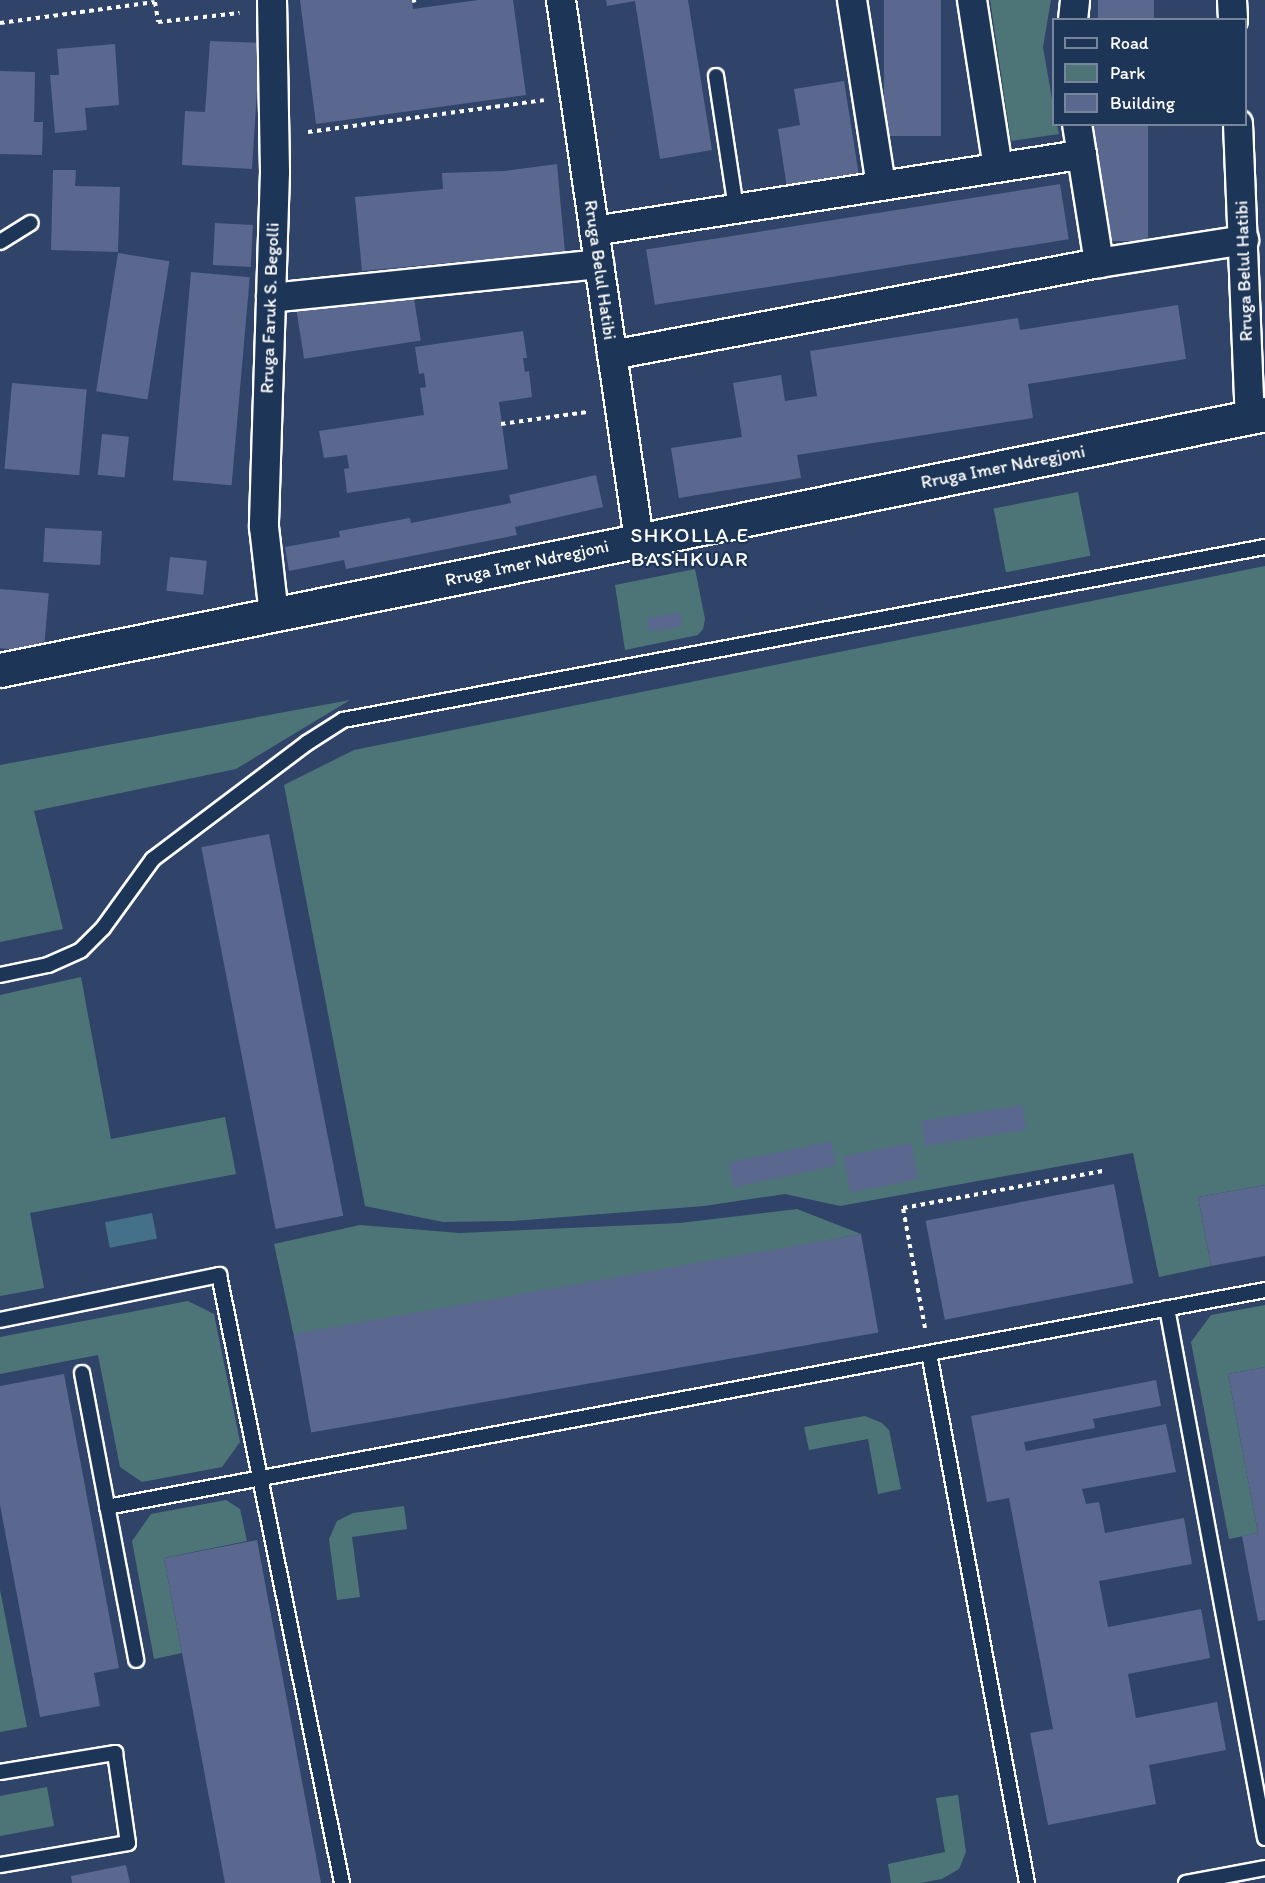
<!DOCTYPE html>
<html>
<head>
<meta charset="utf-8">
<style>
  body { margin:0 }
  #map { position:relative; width:1265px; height:1883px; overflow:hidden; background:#2f4468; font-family:Itim,sans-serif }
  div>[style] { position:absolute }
  .green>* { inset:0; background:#4d7578; transform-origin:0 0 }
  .water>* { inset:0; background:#447089; transform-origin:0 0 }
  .building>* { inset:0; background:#5a678e; transform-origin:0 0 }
  .path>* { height:4px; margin-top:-2px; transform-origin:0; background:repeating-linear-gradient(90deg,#fff 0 4.5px,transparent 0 9px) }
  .roads { filter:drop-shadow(2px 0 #fff) drop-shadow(-2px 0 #fff) drop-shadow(0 2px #fff) drop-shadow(0 -2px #fff) }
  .service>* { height:14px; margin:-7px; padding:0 7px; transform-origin:7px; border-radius:7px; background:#1d3557 }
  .minor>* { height:28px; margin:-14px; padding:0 14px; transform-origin:14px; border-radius:14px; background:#1d3557 }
  .tertiary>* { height:33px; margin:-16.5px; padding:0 16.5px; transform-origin:16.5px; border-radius:16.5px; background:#1d3557 }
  span { translate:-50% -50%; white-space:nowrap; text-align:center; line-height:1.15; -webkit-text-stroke:4.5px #1d3557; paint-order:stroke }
  .street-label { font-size:18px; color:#fff }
  .quarter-label { font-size:21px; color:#fff; letter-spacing:1.5px }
  .legend { position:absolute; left:1052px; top:18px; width:195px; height:108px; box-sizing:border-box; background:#1d3557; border:2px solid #77869a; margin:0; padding:8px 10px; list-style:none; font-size:18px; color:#fff }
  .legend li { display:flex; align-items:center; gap:12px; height:30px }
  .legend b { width:30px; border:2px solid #77869a }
</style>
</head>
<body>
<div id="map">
  <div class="green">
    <div style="clip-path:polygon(990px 0,1051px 0,1043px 47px,1053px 105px,1054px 124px,1057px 125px,1059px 134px,1011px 141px)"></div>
    <div style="left:1078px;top:492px;width:65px;height:86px;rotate:79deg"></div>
    <div style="clip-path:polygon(1265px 566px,1265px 1185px,1198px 1197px,1211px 1266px,1159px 1277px,1133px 1153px,840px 1206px,785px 1194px,704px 1206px,513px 1221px,443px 1222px,365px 1206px,284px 785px,354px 750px)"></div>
    <div style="clip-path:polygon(695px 569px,705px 619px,703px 629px,698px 635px,625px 650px,615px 585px)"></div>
    <div style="clip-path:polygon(350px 700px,236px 769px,34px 811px,63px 929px,0 942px,0 765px)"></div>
    <div style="clip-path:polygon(81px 977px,111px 1139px,225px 1117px,236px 1174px,30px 1213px,44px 1288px,0 1296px,0 995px)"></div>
    <div style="clip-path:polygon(797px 1209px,861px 1234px,295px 1341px,274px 1244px,360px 1225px,460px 1233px,680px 1223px)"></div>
    <div style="clip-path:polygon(188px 1301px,214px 1314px,240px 1442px,222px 1467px,142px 1482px,120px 1467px,98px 1355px,0 1374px,0 1337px)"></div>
    <div style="clip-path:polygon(1265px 1305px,1265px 1367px,1228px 1374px,1258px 1533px,1229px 1539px,1191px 1342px,1211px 1315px)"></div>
    <div style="clip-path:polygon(865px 1416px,882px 1423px,889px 1430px,901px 1489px,878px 1494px,868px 1439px,809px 1450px,804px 1427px)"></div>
    <div style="clip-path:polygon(226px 1500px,240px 1509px,247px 1541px,164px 1558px,182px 1653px,154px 1659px,132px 1541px,151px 1514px)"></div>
    <div style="clip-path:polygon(404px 1506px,407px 1529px,352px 1537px,360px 1597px,337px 1600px,329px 1539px,337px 1521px,353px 1513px)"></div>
    <div style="clip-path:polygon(0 1590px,27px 1727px,0 1732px)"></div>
    <div style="clip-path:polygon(47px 1787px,54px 1826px,0 1836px,0 1796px)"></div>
    <div style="clip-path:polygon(958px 1795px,966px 1852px,959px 1869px,942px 1879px,920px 1883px,891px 1883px,888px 1864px,945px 1852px,936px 1798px)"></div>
  </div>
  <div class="water">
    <div style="left:152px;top:1213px;width:26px;height:48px;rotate:79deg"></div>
  </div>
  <div class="building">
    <div style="clip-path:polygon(300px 0,412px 0,413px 9px,478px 0,513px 0,526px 95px,316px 124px)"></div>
    <div style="clip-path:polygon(606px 0,688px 0,712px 150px,660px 159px,635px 1px,607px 6px)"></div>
    <div style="left:884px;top:0;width:57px;height:136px"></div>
    <div style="left:1098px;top:0;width:56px;height:20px"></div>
    <div style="clip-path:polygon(210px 41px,260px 43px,252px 169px,182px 165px,185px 111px,205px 112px)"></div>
    <div style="clip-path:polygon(115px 44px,119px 105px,85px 108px,87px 130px,55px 133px,50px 75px,59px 75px,57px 49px)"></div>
    <div style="clip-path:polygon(0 71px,35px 72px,34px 122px,43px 122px,42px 155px,0 154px)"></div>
    <div style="clip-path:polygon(844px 81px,859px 176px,787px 188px,778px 129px,800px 125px,794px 89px)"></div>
    <div style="left:1091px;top:124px;width:57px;height:117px"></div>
    <div style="clip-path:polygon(557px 164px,565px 252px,362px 271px,355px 197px,443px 189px,442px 173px,505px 171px)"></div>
    <div style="clip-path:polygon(53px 170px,76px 170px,75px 186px,120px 187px,118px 252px,51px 250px)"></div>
    <div style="left:1060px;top:184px;width:56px;height:419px;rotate:81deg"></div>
    <div style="left:215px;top:223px;width:38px;height:42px;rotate:3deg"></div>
    <div style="left:118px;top:253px;width:52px;height:140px;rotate:9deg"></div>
    <div style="left:191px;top:272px;width:59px;height:209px;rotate:5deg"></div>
    <div style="left:413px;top:292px;width:49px;height:118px;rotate:81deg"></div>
    <div style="clip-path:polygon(1178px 305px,1186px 359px,1028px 384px,1033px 418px,797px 455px,801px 478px,679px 498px,671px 448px,742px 437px,733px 383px,781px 375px,785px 401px,817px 396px,810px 351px,1018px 318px,1020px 330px)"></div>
    <div style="clip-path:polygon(523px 331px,527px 358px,523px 358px,525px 372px,529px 371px,532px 397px,499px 402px,508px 469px,347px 493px,344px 469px,349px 468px,347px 455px,324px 458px,319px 431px,424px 415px,420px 388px,426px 387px,424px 373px,419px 374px,415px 347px)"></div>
    <div style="left:12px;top:383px;width:75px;height:86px;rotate:5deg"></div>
    <div style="left:102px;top:434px;width:27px;height:41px;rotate:6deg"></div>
    <div style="clip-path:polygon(596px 475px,603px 507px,515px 527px,517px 535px,346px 569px,344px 560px,289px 571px,285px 547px,340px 537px,339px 531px,410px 518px,411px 523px,511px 503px,509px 495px)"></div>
    <div style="left:45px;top:528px;width:57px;height:34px;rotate:3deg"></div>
    <div style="left:170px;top:557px;width:37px;height:34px;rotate:6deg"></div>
    <div style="left:0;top:589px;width:49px;height:59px;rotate:5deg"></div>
    <div style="left:680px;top:613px;width:14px;height:33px;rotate:82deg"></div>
    <div style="left:269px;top:834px;width:389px;height:69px;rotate:79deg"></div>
    <div style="left:1022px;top:1105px;width:25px;height:102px;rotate:81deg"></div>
    <div style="left:831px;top:1141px;width:25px;height:105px;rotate:78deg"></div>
    <div style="left:911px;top:1143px;width:37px;height:69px;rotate:79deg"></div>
    <div style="left:1114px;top:1184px;width:101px;height:192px;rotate:79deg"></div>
    <div style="clip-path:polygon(1265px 1185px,1265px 1256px,1211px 1266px,1198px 1197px)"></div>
    <div style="left:861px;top:1234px;width:100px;height:576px;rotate:80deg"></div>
    <div style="clip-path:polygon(1265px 1367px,1265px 1620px,1258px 1621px,1242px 1536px,1258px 1533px,1228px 1374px)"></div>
    <div style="clip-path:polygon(64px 1374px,119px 1668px,94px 1673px,100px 1706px,40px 1717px,0 1505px,0 1386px)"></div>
    <div style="clip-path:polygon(1156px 1380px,1161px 1406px,1093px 1419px,1095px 1428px,1024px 1442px,1026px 1451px,1166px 1424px,1176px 1472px,1082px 1489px,1086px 1504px,1099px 1502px,1105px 1533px,1184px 1518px,1192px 1564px,1099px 1581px,1108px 1627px,1201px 1609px,1210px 1658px,1128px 1674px,1136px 1718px,1217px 1702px,1226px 1750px,1149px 1765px,1156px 1804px,1048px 1825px,1030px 1733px,1053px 1729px,1009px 1498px,987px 1502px,971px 1416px)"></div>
    <div style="clip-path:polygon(257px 1540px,321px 1883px,225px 1883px,182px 1653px,164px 1558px)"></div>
    <div style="clip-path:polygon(126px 1865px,130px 1883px,72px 1883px,71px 1876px)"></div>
  </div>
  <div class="path">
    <div style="left:412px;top:1px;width:4px;rotate:-14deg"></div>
    <div style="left:0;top:23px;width:156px;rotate:-7.7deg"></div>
    <div style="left:155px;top:2px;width:20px;rotate:81deg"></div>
    <div style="left:158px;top:22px;width:82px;rotate:-6.3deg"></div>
    <div style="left:308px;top:132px;width:238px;rotate:-7.7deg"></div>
    <div style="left:501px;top:424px;width:87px;rotate:-7.9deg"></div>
    <div style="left:925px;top:1328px;width:122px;rotate:-100.4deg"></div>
    <div style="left:903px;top:1208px;width:203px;rotate:-10.5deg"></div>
  </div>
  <div class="roads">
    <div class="service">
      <div style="left:716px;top:76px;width:134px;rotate:81.4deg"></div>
      <div style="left:0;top:242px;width:36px;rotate:-32deg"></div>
      <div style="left:0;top:975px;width:49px;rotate:-11.8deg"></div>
      <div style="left:48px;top:965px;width:36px;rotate:-24deg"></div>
      <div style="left:81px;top:950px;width:31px;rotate:-45deg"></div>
      <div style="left:103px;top:928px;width:85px;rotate:-54.1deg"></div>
      <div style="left:153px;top:859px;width:193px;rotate:-37deg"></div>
      <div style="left:307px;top:743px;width:43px;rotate:-32.6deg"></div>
      <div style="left:343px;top:720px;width:938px;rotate:-10.63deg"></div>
      <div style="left:1167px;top:1308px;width:539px;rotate:79.52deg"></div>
      <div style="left:0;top:1320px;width:224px;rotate:-11.6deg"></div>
      <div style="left:219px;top:1275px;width:620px;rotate:78.56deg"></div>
      <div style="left:929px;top:1353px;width:539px;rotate:79.52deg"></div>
      <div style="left:82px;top:1373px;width:292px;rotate:79.3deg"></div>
      <div style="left:107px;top:1507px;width:1178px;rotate:-10.61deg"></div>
      <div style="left:0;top:1772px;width:117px;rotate:-9.4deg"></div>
      <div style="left:115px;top:1753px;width:91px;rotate:81.8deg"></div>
      <div style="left:128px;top:1843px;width:130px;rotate:170.2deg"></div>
      <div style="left:1186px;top:1883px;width:80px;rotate:-10.8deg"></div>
    </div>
    <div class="minor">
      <div style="left:272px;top:0;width:172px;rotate:89deg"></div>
      <div style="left:275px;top:172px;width:355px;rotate:91.8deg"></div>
      <div style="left:264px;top:527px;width:89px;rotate:83.5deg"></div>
      <div style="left:561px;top:0;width:546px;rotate:81.78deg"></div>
      <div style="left:852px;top:0;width:188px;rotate:81.1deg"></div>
      <div style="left:972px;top:0;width:169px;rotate:81.2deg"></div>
      <div style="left:1232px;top:0;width:20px;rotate:87deg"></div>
      <div style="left:1073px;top:20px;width:20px;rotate:-84deg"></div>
      <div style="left:1077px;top:124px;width:141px;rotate:81deg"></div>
      <div style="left:1238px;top:124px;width:293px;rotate:87.7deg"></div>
      <div style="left:594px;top:231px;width:494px;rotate:-8.9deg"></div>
      <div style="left:271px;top:298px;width:330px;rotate:-5.9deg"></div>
      <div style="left:612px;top:355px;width:496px;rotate:-10.7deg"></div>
      <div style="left:1099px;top:263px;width:147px;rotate:-9deg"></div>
    </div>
    <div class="tertiary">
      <div style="left:0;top:670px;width:1291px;rotate:-11.44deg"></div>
    </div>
  </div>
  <div class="street-label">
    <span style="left:600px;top:270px;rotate:82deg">Rruga Belul Hatibi</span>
    <span style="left:1244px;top:271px;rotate:-92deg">Rruga Belul Hatibi</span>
    <span style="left:270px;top:308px;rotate:-88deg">Rruga Faruk S. Begolli</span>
    <span style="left:1003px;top:467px;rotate:-11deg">Rruga Imer Ndregjoni</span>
    <span style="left:527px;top:563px;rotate:-12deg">Rruga Imer Ndregjoni</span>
  </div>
  <div class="quarter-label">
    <span style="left:690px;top:547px">SHKOLLA E<br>BASHKUAR</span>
  </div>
  <ul class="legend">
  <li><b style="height:8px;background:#1d3557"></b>Road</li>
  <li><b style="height:16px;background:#4d7578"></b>Park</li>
  <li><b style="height:16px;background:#5a678e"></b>Building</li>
  </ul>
</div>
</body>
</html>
